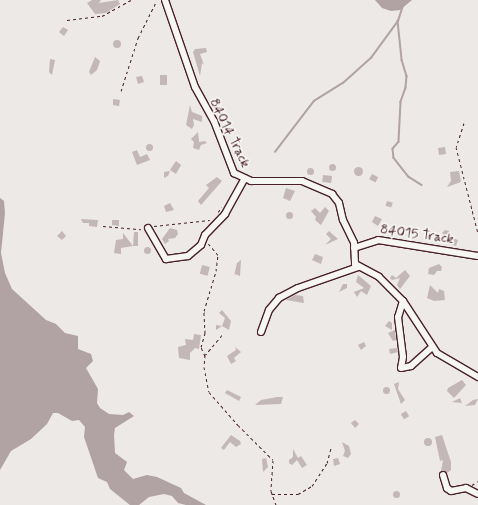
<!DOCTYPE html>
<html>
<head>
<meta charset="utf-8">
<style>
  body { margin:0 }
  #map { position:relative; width:478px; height:505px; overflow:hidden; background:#ece9e6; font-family:Mynerve,sans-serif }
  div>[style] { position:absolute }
  .water>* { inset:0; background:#b1a2a3 }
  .stream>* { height:1.5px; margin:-0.75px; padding:0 0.75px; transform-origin:0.75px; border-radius:0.75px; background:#b1a2a3 }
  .building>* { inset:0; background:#c4b7b7; transform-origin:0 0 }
  .round { border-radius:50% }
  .path>* { height:1px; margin-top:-0.5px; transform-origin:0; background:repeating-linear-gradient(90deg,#4a1f2b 0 3px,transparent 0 6px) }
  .roads { filter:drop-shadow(1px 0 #4a1f2b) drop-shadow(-1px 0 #4a1f2b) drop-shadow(0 1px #4a1f2b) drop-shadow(0 -1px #4a1f2b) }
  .street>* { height:6px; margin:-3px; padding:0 3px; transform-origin:3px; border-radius:3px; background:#f6f6f2 }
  span { translate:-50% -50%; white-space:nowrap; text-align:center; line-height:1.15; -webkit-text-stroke:3.5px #f6f6f2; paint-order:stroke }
  .street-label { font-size:14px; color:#4a1f2b }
</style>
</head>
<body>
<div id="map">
  <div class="water">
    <div style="clip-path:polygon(375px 0,412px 0,400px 10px,391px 11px,382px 8px)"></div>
    <div style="clip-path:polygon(0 198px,4px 201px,5px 213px,1px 253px,5px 273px,12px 289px,46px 320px,56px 324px,65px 333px,78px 336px,78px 349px,91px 354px,93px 361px,86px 368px,98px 389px,97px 403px,100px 408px,109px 414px,123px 415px,129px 412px,134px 416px,115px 428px,114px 435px,115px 453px,127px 462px,124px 470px,133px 479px,147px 475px,157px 477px,181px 488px,184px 493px,206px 505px,186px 505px,178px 503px,172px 496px,164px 494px,149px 497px,139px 505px,130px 505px,110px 489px,107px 482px,98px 478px,84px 437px,85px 427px,79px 420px,72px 421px,58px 413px,53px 413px,47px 424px,31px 439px,11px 451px,0 470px)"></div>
  </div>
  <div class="stream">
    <div style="left:398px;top:21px;width:39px;rotate:84deg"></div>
    <div style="left:402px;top:60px;width:17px;rotate:73deg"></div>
    <div style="left:407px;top:76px;width:12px;rotate:95deg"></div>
    <div style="left:406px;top:88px;width:15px;rotate:110deg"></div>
    <div style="left:401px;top:102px;width:40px;rotate:92.9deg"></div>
    <div style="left:399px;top:142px;width:9px;rotate:131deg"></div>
    <div style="left:393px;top:149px;width:9px;rotate:84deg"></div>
    <div style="left:394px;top:158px;width:24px;rotate:52deg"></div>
    <div style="left:409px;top:177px;width:15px;rotate:32deg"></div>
    <div style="left:275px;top:152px;width:64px;rotate:-52.6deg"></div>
    <div style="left:314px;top:101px;width:34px;rotate:-32deg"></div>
    <div style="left:343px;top:83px;width:38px;rotate:-42deg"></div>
    <div style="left:371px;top:58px;width:46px;rotate:-53.9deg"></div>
    <div style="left:398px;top:21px;width:16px;rotate:-72deg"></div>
  </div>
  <div class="building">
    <div style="clip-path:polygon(92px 0,101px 0,99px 3px,118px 0,120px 4px,106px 13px,95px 14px,87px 3px)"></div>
    <div style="clip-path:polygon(63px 27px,68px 30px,64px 36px,59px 32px)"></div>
    <div class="round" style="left:113px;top:40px;width:8px;height:8px"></div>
    <div style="clip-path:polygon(206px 48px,207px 52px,200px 54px,204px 65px,202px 63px,200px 76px,193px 52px,195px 49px)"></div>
    <div style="clip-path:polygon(95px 57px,100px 61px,97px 70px,91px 75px,89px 72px)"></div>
    <div style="clip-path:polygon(50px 59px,55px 60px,52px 75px,49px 72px)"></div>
    <div style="left:160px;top:75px;width:7px;height:10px"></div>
    <div style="clip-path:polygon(142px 76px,144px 82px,138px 84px,136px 77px)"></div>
    <div style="clip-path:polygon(113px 99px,120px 100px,119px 106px,113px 105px)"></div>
    <div style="clip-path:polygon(190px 105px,192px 112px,202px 116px,202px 122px,193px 119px,194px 125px,192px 129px,186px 125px)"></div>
    <div style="clip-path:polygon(198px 132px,199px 142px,205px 141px,207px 143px,201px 145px,199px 150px,193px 148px,194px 142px,191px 139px)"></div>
    <div class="round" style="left:145.5px;top:143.5px;width:7px;height:7px"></div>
    <div style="left:445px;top:147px;width:7px;height:7px;rotate:82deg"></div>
    <div style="clip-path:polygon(137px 150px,140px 157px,147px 154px,150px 160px,137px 165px,132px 152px)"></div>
    <div style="clip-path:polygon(176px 161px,181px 165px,176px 174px,170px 170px)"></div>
    <div class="round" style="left:328.5px;top:163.5px;width:7px;height:7px"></div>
    <div class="round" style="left:353.5px;top:166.5px;width:9px;height:9px"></div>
    <div class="round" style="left:306.5px;top:167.5px;width:7px;height:7px"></div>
    <div style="clip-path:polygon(170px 171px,168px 176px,164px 178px,164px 172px)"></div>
    <div style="clip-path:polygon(459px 171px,461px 182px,447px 187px,451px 181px,450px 172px)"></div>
    <div style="left:372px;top:174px;width:7px;height:6px;rotate:27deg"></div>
    <div style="left:323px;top:175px;width:9px;height:7px;rotate:6deg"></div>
    <div style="clip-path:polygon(217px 177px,222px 181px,201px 205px,198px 201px,209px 188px,206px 185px)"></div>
    <div style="clip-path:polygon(286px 188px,295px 191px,290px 201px,283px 198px)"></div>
    <div style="left:387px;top:201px;width:6px;height:5px;rotate:18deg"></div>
    <div style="clip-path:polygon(170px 203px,174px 210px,166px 212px,164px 206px)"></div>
    <div style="clip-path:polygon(325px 207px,329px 211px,321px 225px,315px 220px,316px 217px,311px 211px,315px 208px,320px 213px)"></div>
    <div class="round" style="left:285.5px;top:211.5px;width:7px;height:7px"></div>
    <div style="clip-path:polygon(375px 216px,382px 219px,378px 226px,372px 222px)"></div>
    <div style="clip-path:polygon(81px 219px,98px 220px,97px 227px,89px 226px,89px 223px,83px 223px)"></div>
    <div style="clip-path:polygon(112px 220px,119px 220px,119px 226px,112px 225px)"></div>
    <div style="clip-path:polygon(170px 228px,177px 230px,178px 234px,175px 238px,168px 239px,169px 241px,165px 244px,162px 239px)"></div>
    <div style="clip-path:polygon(445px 230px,449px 231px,449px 237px,458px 240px,456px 246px,444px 242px,446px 238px,442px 233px)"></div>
    <div style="clip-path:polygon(62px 231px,66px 236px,62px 240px,57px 236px)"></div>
    <div style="clip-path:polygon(329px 231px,338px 239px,325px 245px,331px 239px,326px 234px)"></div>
    <div style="clip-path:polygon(134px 232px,138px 232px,138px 246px,133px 246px)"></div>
    <div style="clip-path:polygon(123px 233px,133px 246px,121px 248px,121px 254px,114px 253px,116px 240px,123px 239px)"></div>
    <div class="round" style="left:143.5px;top:246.5px;width:7px;height:7px"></div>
    <div style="clip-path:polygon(315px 254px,323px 257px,321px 264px,312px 260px)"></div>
    <div style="clip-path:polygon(241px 260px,240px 276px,235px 274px,234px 276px,237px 263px)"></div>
    <div style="clip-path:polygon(439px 264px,442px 267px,441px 271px,437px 271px,434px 275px,428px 274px,429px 268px)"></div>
    <div style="left:202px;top:265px;width:8px;height:9px;rotate:14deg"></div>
    <div style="clip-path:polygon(405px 270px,410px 276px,400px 289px,397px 285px,400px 278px,392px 280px,390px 278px,392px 275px,396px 278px)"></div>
    <div style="clip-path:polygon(358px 275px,371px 286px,367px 295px,361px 291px,357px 297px,354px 292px,364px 288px,356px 282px)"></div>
    <div style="clip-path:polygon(343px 284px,347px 284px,347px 288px,339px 292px)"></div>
    <div style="clip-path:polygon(430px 285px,438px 293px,439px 289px,444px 291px,445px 300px,434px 301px,427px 298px)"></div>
    <div style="clip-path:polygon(295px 295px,303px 296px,304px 303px,286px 300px)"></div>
    <div style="clip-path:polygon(222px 310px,231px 321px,229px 330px,222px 326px,216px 330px,216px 325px,222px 326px,225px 318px,219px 313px)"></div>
    <div style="clip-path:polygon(389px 321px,392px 323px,392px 330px,385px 326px)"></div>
    <div style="clip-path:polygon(395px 330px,396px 340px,393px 341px,388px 333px)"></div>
    <div style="clip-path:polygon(194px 334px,201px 335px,199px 349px,195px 348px,190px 353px,190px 360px,179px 358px,178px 347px,186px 345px,185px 339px,193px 340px)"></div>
    <div style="clip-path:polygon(364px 342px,366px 346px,361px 350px,358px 345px)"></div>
    <div style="clip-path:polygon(235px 347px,241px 352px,234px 358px,236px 361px,231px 364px,227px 356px,236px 350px)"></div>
    <div style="clip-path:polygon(397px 348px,398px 352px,390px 354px,389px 349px)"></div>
    <div style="clip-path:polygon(462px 380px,466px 385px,454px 398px,447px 391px,448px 388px)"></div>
    <div style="clip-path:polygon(399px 382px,398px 389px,405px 400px,401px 404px,394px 384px)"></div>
    <div class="round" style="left:382.5px;top:386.5px;width:7px;height:7px"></div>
    <div style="clip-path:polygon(227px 390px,241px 397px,239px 401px,225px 393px)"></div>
    <div style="clip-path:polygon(277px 397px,283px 397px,281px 404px,255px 405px,261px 400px)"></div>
    <div style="clip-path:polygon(460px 398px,462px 403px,452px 402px)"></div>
    <div style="clip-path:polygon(478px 399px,475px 405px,465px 406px,473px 400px)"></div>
    <div style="left:406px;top:411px;width:6px;height:6px;rotate:59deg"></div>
    <div style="clip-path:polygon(355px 420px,359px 424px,355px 428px,351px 423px)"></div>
    <div style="clip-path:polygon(231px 435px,240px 441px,241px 444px,236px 447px,230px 442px,224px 450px,221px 448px)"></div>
    <div style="clip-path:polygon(442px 435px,451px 462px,451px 470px,447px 473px,441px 471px,443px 460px,440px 461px,435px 437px)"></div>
    <div class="round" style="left:424px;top:438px;width:8px;height:8px"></div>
    <div style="clip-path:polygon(342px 442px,349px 446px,351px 454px,348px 458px,343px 456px,345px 451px)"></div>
    <div style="clip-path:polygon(293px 449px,298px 458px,301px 456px,307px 465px,302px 468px,297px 460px,292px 465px,289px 463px,289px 460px,293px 457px)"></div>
    <div style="clip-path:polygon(266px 458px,268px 467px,263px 472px,262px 459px)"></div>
    <div style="clip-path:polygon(338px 458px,340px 464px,334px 466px,333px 459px)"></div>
    <div class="round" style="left:392.5px;top:490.5px;width:7px;height:7px"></div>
  </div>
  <div class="path">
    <div style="left:67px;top:20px;width:35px;rotate:-7deg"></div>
    <div style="left:102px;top:16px;width:33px;rotate:-29deg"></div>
    <div style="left:121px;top:91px;width:56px;rotate:-72.2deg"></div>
    <div style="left:138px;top:38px;width:42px;rotate:-63.4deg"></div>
    <div style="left:464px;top:123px;width:25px;rotate:108deg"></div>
    <div style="left:456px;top:147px;width:89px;rotate:75.7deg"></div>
    <div style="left:218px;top:212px;width:6px;rotate:-51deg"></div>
    <div style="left:103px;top:226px;width:38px;rotate:5deg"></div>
    <div style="left:154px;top:226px;width:56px;rotate:-6.1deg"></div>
    <div style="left:222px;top:335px;width:26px;rotate:130deg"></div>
    <div style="left:205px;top:355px;width:12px;rotate:95deg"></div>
    <div style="left:204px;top:367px;width:25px;rotate:79deg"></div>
    <div style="left:209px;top:392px;width:44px;rotate:48.7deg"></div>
    <div style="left:238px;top:425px;width:49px;rotate:45deg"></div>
    <div style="left:273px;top:460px;width:31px;rotate:94deg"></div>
    <div style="left:271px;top:491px;width:15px;rotate:70deg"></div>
    <div style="left:205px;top:356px;width:10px;rotate:-114deg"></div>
    <div style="left:201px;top:347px;width:15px;rotate:-74deg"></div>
    <div style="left:205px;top:333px;width:22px;rotate:-93deg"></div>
    <div style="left:204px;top:311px;width:42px;rotate:-73.3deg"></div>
    <div style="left:216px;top:271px;width:16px;rotate:-83deg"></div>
    <div style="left:218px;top:255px;width:16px;rotate:-130deg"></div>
    <div style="left:472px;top:485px;width:7px;rotate:-34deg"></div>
    <div style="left:272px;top:494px;width:26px"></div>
    <div style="left:298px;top:494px;width:16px;rotate:-30deg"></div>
    <div style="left:312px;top:486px;width:27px;rotate:-57deg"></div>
    <div style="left:327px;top:463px;width:16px;rotate:-75deg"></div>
  </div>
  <div class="roads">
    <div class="street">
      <div style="left:165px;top:0;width:92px;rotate:71deg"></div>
      <div style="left:195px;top:87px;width:39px;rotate:61deg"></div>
      <div style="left:214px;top:121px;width:56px;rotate:69deg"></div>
      <div style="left:234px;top:173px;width:19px;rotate:25deg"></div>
      <div style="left:251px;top:181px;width:51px"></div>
      <div style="left:302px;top:181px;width:33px;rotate:23deg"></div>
      <div style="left:332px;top:194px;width:11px;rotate:52deg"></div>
      <div style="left:339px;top:203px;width:17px;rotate:77deg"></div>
      <div style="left:343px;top:220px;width:25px;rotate:64deg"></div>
      <div style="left:354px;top:243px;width:21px;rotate:87deg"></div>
      <div style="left:355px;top:264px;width:27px;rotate:28deg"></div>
      <div style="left:379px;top:277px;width:34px;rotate:45deg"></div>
      <div style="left:403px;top:301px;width:62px;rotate:56.8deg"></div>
      <div style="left:437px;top:353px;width:48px;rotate:30.3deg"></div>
      <div style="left:148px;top:228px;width:36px;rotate:60deg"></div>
      <div style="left:166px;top:259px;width:22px;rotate:-8deg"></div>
      <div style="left:188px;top:256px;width:17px;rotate:-40deg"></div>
      <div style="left:201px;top:245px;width:11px;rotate:-68deg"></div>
      <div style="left:205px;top:235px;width:29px;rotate:-46deg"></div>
      <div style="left:225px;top:214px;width:39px;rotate:-61deg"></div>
      <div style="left:354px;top:248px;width:25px;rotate:-18deg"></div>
      <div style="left:378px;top:240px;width:101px;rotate:9.1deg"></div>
      <div style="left:403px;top:301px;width:17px;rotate:107deg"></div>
      <div style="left:398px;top:317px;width:40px;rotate:82.9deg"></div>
      <div style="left:403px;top:357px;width:11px;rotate:100deg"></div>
      <div style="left:401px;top:368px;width:10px;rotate:-11deg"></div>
      <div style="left:411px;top:366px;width:27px;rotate:-42deg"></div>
      <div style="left:261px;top:332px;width:23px;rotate:-70deg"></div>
      <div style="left:269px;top:310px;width:16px;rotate:-50deg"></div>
      <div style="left:279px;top:298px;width:21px;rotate:-28deg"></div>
      <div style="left:298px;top:288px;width:64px;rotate:-19.3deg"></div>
      <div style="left:443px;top:475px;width:14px;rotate:73deg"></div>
      <div style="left:447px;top:488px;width:5px;rotate:37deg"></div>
      <div style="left:451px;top:491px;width:15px;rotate:-11deg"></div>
      <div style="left:466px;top:488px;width:13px;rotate:27deg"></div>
    </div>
  </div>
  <div class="street-label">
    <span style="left:230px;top:133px;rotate:64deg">84014 Track</span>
    <span style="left:417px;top:234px;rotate:8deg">84015 Track</span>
  </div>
</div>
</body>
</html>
